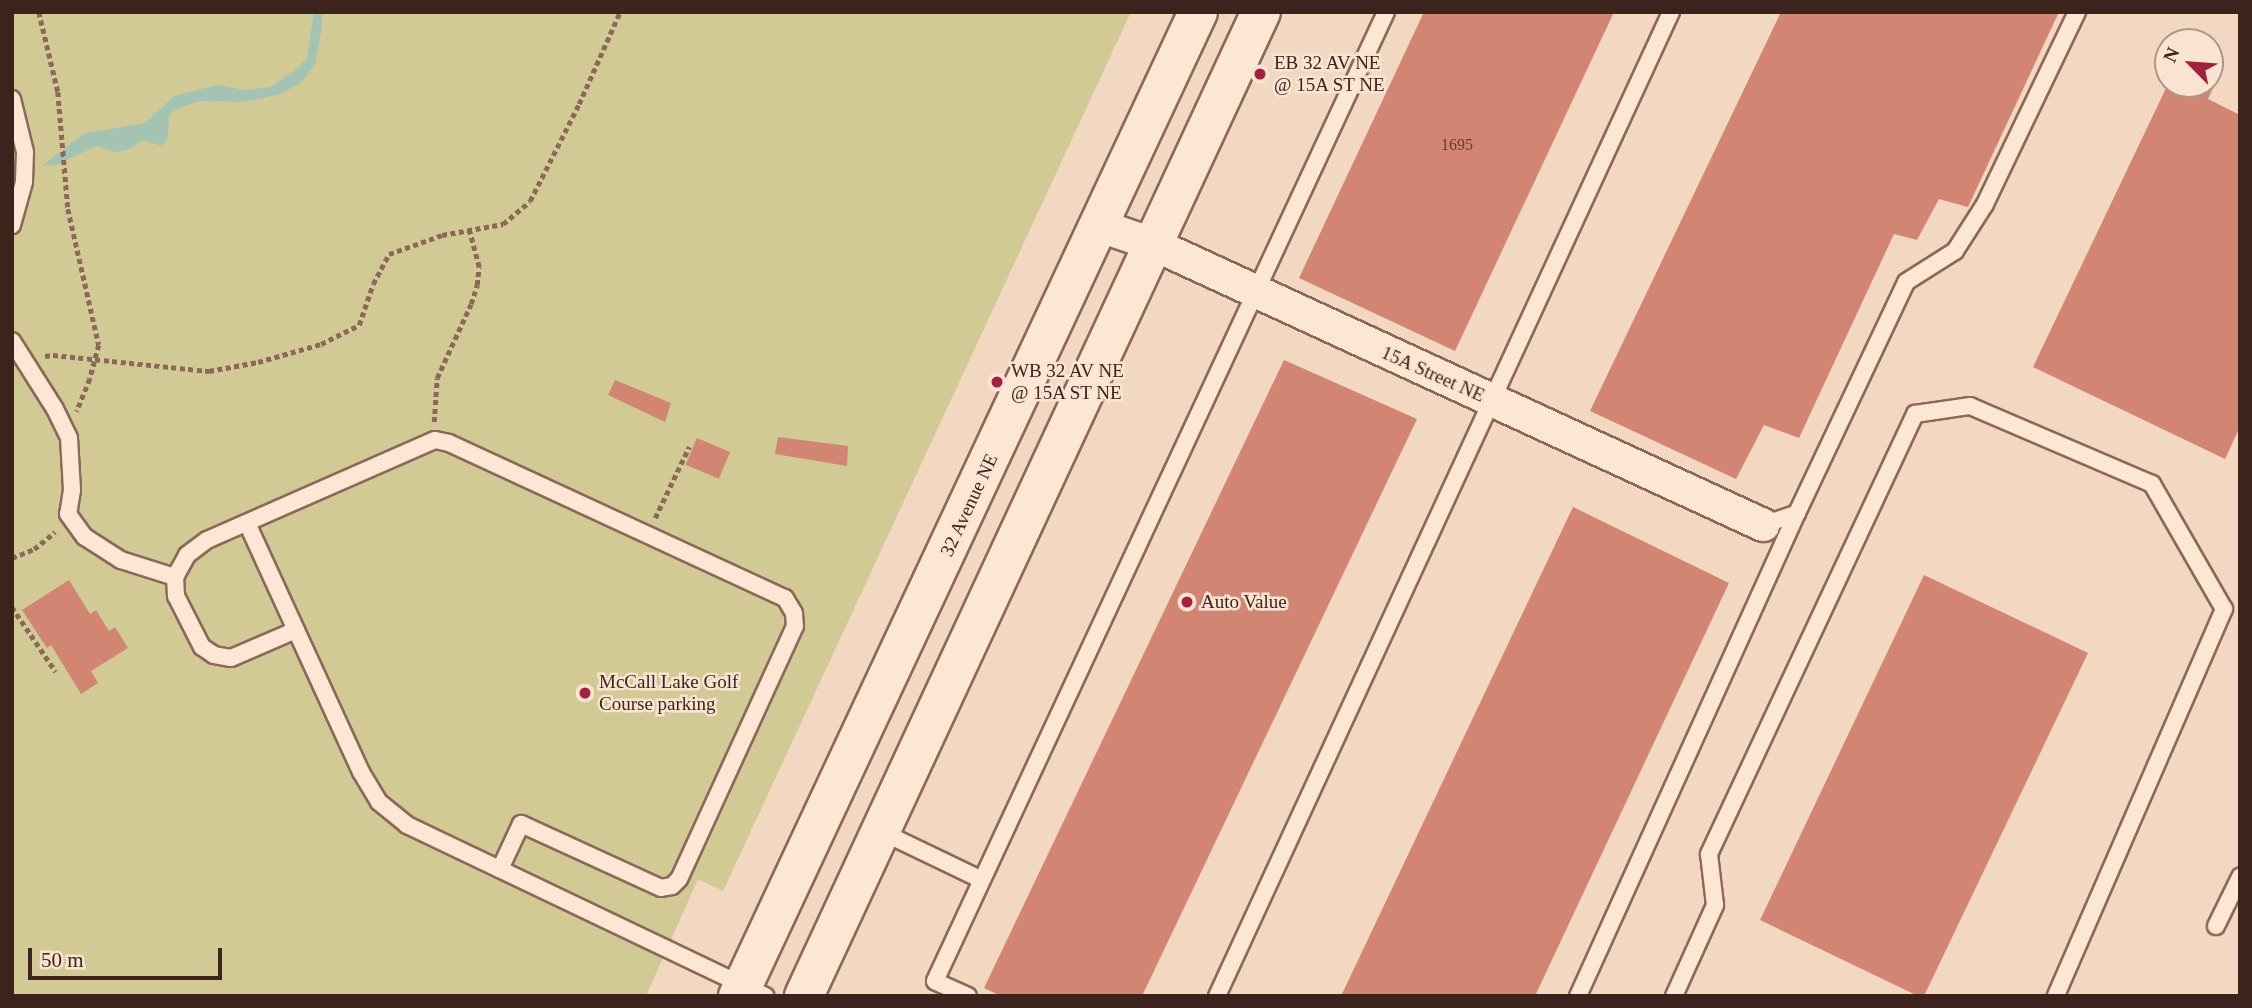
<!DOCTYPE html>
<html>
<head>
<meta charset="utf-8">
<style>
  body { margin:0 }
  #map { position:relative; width:2252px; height:1008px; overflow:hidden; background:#f2d8c1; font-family:Georgia,serif }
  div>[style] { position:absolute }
  .green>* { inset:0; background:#d1ca94 }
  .water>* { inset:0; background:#a4c4b3 }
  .building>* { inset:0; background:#d38574; transform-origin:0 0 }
  .path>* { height:4.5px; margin-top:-2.25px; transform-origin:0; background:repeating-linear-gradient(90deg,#8d6757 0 5px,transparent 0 8.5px) }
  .roads { filter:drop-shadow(2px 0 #8d6757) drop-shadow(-2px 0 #8d6757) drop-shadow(0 2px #8d6757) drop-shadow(0 -2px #8d6757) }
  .service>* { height:16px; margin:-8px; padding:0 8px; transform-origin:8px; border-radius:8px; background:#fce7d5 }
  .minor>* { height:32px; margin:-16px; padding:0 16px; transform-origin:16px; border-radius:16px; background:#fce7d5 }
  .secondary>* { height:38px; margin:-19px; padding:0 19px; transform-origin:19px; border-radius:19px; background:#fce7d5 }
  .dots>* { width:19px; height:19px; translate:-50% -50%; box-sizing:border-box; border:4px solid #f9e4d1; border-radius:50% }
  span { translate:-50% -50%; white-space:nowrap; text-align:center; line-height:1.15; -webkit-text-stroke:5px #f9e4d1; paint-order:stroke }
  .number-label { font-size:16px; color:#623c32 }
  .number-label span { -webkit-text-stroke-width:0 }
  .poi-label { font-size:19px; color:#3c241c }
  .left { translate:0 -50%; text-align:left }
  .street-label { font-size:19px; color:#3c241c }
  .frame { position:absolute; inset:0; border:14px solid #3c241c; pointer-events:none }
  .north { position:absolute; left:2154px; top:28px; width:70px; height:70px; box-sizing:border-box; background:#f9e4d1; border:2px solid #ad9789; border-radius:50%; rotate:295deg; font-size:19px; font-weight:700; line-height:28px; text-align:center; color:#3c241c }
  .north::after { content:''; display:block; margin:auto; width:24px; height:32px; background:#a22141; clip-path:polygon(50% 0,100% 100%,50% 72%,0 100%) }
  .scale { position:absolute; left:28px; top:948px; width:194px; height:32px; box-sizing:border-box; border:4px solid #3c241c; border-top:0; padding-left:9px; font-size:21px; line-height:24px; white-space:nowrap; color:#3c241c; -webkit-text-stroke:5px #f9e4d1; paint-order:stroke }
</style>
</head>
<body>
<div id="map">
  <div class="green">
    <div style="clip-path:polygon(12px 12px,1131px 12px,723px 891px,698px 879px,646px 996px,12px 996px)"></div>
  </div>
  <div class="water">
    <div style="clip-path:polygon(314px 12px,323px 12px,321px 32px,315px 64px,303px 81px,281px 94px,243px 102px,201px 101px,181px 107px,169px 114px,168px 138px,162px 146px,142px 140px,130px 149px,115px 152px,96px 146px,56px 165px,41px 166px,85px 133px,145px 123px,174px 96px,218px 85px,245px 90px,270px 87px,297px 69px,307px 58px)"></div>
  </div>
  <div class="building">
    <div style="clip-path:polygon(1424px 12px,1614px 12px,1455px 351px,1299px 278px)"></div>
    <div style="clip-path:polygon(1781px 12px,2059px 12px,1968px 207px,1939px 199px,1917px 240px,1894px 234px,1799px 438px,1764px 425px,1736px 479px,1590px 411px)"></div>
    <div style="clip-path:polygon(2168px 84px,2215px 84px,2208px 99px,2240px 115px,2240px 427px,2225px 459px,2033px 367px)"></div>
    <div style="clip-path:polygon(1284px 360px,1417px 419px,1142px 996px,1001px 996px,984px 988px)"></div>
    <div style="clip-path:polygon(615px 380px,671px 403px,665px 422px,608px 395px)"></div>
    <div style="clip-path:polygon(778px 437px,848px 446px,847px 466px,775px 454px)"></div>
    <div style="left:697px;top:438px;width:36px;height:29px;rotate:23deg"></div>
    <div style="clip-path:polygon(1573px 507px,1729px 583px,1535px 996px,1341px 996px)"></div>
    <div style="clip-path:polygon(1924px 575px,2088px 653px,1924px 996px,1918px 996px,1760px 920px)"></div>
    <div style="clip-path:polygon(69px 580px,90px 614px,96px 610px,109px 631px,115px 627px,128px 648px,91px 671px,98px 683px,81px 694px,51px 645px,47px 648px,22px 610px)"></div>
  </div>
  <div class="path">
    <div style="left:39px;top:12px;width:82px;rotate:76.6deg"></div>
    <div style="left:58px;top:92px;width:117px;rotate:85.1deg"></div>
    <div style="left:68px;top:209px;width:139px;rotate:77.2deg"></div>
    <div style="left:99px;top:345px;width:35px;rotate:105deg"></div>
    <div style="left:90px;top:379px;width:35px;rotate:112deg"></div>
    <div style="left:45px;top:356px;width:8px;rotate:-7deg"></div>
    <div style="left:53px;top:355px;width:157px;rotate:5.9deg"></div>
    <div style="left:209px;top:371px;width:50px;rotate:-10.4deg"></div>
    <div style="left:258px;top:362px;width:66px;rotate:-15.9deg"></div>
    <div style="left:321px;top:344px;width:42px;rotate:-26.6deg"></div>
    <div style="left:359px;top:325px;width:43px;rotate:-71.1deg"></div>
    <div style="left:373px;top:284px;width:34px;rotate:-62deg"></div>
    <div style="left:389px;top:254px;width:56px;rotate:-19.7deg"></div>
    <div style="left:442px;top:235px;width:62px;rotate:-10.2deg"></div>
    <div style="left:503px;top:224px;width:35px;rotate:-40deg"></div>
    <div style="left:530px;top:201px;width:109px;rotate:-63.2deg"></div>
    <div style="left:579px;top:104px;width:101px;rotate:-66deg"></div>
    <div style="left:434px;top:422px;width:44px;rotate:-86.1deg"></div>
    <div style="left:437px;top:378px;width:81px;rotate:-65.3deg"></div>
    <div style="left:471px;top:304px;width:20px;rotate:-72deg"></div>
    <div style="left:477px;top:285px;width:18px;rotate:-84deg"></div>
    <div style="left:479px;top:267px;width:38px;rotate:-105deg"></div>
    <div style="left:655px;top:518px;width:79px;rotate:-64.4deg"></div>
    <div style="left:12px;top:558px;width:24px;rotate:-22deg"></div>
    <div style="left:34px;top:549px;width:27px;rotate:-39deg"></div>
    <div style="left:12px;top:607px;width:78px;rotate:55.9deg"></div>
  </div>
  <div class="roads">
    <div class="service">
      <div style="left:12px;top:99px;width:55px;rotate:76.2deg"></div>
      <div style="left:25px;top:152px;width:30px;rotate:92deg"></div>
      <div style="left:24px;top:182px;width:45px;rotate:105.6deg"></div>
      <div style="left:12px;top:341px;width:80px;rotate:57.7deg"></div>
      <div style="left:55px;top:409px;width:32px;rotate:64deg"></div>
      <div style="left:69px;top:438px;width:52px;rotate:86.7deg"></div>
      <div style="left:72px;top:490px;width:24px;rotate:99deg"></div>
      <div style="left:68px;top:514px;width:29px;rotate:54deg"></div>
      <div style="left:85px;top:537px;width:43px;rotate:32.6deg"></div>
      <div style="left:121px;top:560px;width:57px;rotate:17.5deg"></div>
      <div style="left:247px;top:523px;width:274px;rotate:65.4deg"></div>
      <div style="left:361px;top:772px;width:35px;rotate:59deg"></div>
      <div style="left:379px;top:802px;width:36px;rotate:39deg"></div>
      <div style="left:407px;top:825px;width:397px;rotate:25.5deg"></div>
      <div style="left:1763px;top:525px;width:36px;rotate:-19deg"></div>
      <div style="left:1797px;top:513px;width:255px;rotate:-64.7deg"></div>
      <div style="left:1906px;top:282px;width:58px;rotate:-32.3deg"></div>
      <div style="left:1955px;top:251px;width:56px;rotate:-57.4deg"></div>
      <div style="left:1985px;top:204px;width:213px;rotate:-64.4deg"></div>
      <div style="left:296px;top:630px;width:71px;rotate:156.7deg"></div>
      <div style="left:231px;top:658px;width:17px;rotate:-170deg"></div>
      <div style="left:214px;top:655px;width:14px;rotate:-146deg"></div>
      <div style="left:202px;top:647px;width:57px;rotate:-117deg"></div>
      <div style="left:176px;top:596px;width:19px;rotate:-93deg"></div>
      <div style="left:175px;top:577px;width:25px;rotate:-61deg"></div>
      <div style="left:187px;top:555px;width:25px;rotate:-37deg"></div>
      <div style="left:207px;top:540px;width:249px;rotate:-23.7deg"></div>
      <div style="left:435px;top:440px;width:14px;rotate:12deg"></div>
      <div style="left:449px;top:443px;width:370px;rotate:24.8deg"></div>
      <div style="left:785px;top:598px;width:17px;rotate:59deg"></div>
      <div style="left:794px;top:613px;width:13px;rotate:86deg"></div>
      <div style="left:795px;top:626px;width:278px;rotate:114.6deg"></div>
      <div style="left:679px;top:879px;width:10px;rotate:135deg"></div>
      <div style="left:672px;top:886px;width:11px;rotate:170deg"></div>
      <div style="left:661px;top:888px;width:154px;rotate:-155.4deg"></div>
      <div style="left:521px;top:824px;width:50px;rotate:115deg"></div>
      <div style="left:880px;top:831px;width:111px;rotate:25.6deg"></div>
      <div style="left:2216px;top:926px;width:55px;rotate:-63.9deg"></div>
      <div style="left:968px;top:996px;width:36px;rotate:-156deg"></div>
      <div style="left:935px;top:981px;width:1069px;rotate:-65.04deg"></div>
      <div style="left:1217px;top:996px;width:1084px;rotate:-65.23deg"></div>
      <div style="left:1578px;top:996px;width:530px;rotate:-65.61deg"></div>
      <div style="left:1674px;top:996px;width:100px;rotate:-65.7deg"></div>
      <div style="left:1715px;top:905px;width:51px;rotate:-96.7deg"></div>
      <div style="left:1709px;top:854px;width:486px;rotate:-64.9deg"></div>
      <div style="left:1915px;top:414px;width:56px;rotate:-8.3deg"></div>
      <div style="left:1970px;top:406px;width:198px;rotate:23.2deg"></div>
      <div style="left:2152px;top:484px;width:144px;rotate:60.1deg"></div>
      <div style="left:2224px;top:609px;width:422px;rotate:113.5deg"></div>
    </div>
    <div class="minor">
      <div style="left:1100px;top:226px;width:56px;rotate:18.8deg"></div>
      <div style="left:1153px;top:244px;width:672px;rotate:24.73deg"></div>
    </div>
    <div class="secondary">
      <div style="left:738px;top:996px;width:1086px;rotate:-64.94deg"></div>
      <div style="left:804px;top:996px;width:1085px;rotate:-65.09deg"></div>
    </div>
  </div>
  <div class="dots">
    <div style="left:1260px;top:74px;background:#a22141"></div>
    <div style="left:997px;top:382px;background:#a22141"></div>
    <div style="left:1187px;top:602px;background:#a22141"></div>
    <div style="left:585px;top:693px;background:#a22141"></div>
  </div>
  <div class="number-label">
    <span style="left:1457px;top:145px">1695</span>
  </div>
  <div class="poi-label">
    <span class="left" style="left:1274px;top:74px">EB 32 AV NE<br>@ 15A ST NE</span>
    <span class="left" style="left:1011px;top:382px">WB 32 AV NE<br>@ 15A ST NE</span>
    <span class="left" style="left:1201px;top:602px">Auto Value</span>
    <span class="left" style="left:599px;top:693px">McCall Lake Golf<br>Course parking</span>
  </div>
  <div class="street-label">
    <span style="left:1433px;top:374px;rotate:24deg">15A Street NE</span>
    <span style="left:969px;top:505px;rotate:-65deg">32 Avenue NE</span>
  </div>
  <div class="frame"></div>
  <div class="north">N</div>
  <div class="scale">50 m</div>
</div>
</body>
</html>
